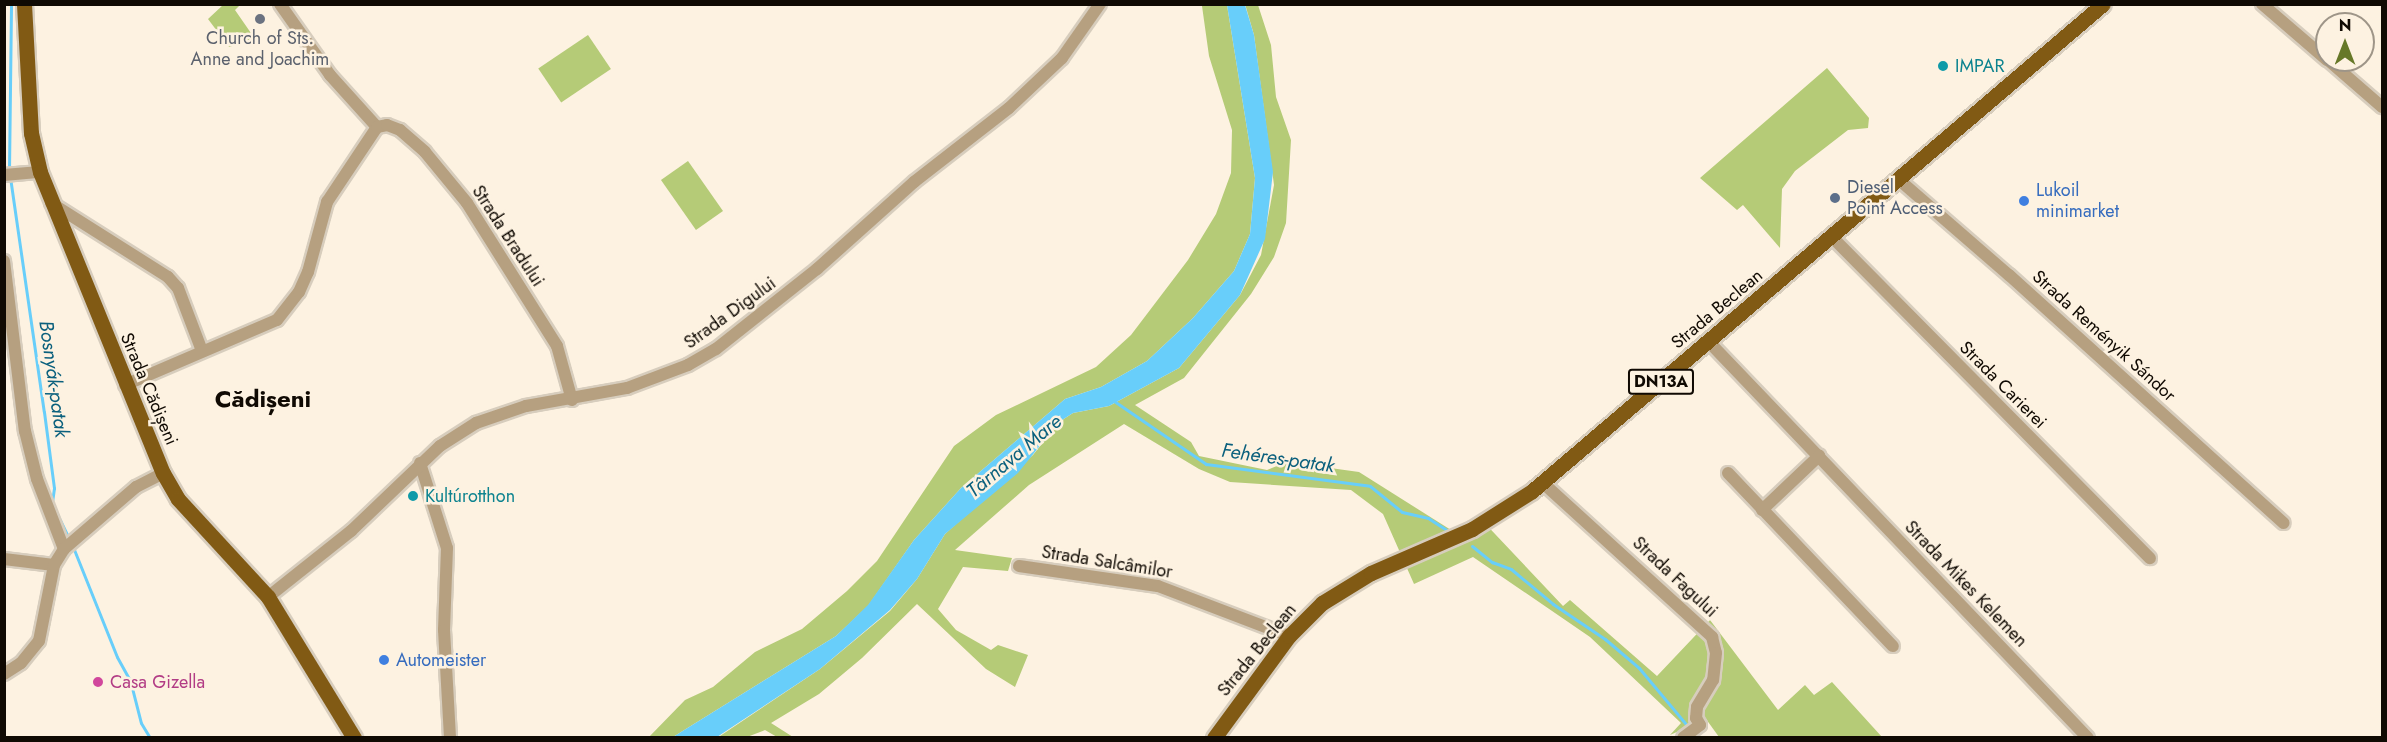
<!DOCTYPE html>
<html>
<head>
<meta charset="utf-8">
<style>
  body { margin:0 }
  #map { position:relative; width:2387px; height:742px; overflow:hidden; background:#fdf2e1; font-family:Jost,sans-serif }
  div>[style] { position:absolute }
  .green>* { inset:0; background:#b5cb77; transform-origin:0 0 }
  .water>* { inset:0; background:#68cefa }
  .stream>* { height:3px; margin:-1.5px; padding:0 1.5px; transform-origin:1.5px; border-radius:1.5px; background:#68cefa }
  .roads { filter:drop-shadow(2px 0 #d7cdbd) drop-shadow(-2px 0 #d7cdbd) drop-shadow(0 2px #d7cdbd) drop-shadow(0 -2px #d7cdbd) }
  .minor>* { height:12px; margin:-6px; padding:0 6px; transform-origin:6px; border-radius:6px; background:#b6a080 }
  .major>* { height:15px; margin:-7.5px; padding:0 7.5px; transform-origin:7.5px; border-radius:7.5px; background:#815a14 }
  .dots>* { width:16px; height:16px; translate:-50% -50%; box-sizing:border-box; border:3px solid #fdf2e1; border-radius:50% }
  span { translate:-50% -50%; white-space:nowrap; text-align:center; line-height:1.15; -webkit-text-stroke:5px #fdf2e1; paint-order:stroke }
  .shield-label span { padding:2px 4px; background:#fdf2e1; border:2px solid; border-radius:4px; -webkit-text-stroke-width:0 }
  .shield-label { font-size:16px; color:#100a03; font-weight:700 }
  .worship-label { font-size:18px; color:#5b616d }
  .culture-label { font-size:18px; color:#0d838f }
  .left { translate:0 -50%; text-align:left }
  .service-label { font-size:18px; color:#4e5e75 }
  .shop-label { font-size:18px; color:#366cbe }
  .street-label { font-size:18px; color:#100a03 }
  .hotel-label { font-size:18px; color:#b23c85 }
  .water-label { font-size:20px; color:#0b607d; font-style:italic }
  .district-label { font-size:24px; color:#100a03; font-weight:700 }
  .frame { position:absolute; inset:0; border:6px solid #100a03; pointer-events:none }
  .north { position:absolute; left:2315px; top:12px; width:60px; height:60px; box-sizing:border-box; background:#fdf2e1; border:2px solid #9e9588; border-radius:50%; rotate:0deg; font-size:16px; font-weight:700; line-height:24px; text-align:center; color:#100a03 }
  .north::after { content:''; display:block; margin:auto; width:21px; height:27px; background:#667828; clip-path:polygon(50% 0,100% 100%,50% 72%,0 100%) }
</style>
</head>
<body>
<div id="map">
  <div class="green">
    <div style="clip-path:polygon(1245px 4px,1258px 5px,1271px 45px,1276px 97px,1291px 140px,1286px 223px,1274px 257px,1251px 294px,1184px 378px,1135px 405px,1191px 442px,1199px 456px,1267px 470px,1287px 462px,1359px 472px,1451px 530px,1478px 516px,1563px 606px,1570px 600px,1657px 676px,1710px 620px,1778px 710px,1805px 685px,1814px 695px,1832px 682px,1882px 737px,1719px 737px,1706px 719px,1670px 735px,1681px 723px,1590px 637px,1473px 557px,1414px 584px,1383px 514px,1351px 490px,1230px 482px,1199px 469px,1124px 424px,1029px 485px,955px 550px,1012px 558px,1008px 571px,963px 567px,938px 609px,956px 630px,991px 650px,998px 645px,1028px 655px,1015px 687px,986px 669px,917px 604px,862px 658px,819px 694px,771px 723px,793px 737px,777px 737px,765px 730px,747px 737px,717px 738px,820px 669px,890px 611px,917px 579px,945px 534px,1033px 455px,1059px 422px,1073px 413px,1109px 406px,1179px 368px,1240px 295px,1261px 255px,1274px 185px,1254px 35px)"></div>
    <div style="clip-path:polygon(223px 5px,240px 5px,235px 10px,253px 36px,246px 42px,229px 47px,208px 19px)"></div>
    <div style="clip-path:polygon(1227px 5px,1255px 178px,1250px 234px,1234px 271px,1193px 318px,1147px 361px,1101px 387px,1065px 399px,961px 488px,914px 540px,868px 606px,836px 636px,673px 737px,648px 738px,685px 700px,713px 687px,755px 652px,802px 629px,847px 591px,877px 561px,954px 446px,996px 415px,1096px 367px,1131px 335px,1188px 260px,1216px 214px,1231px 173px,1232px 130px,1209px 56px,1202px 6px)"></div>
    <div style="left:588px;top:35px;width:41px;height:60px;rotate:56deg"></div>
    <div style="clip-path:polygon(1827px 68px,1869px 118px,1868px 128px,1848px 130px,1795px 171px,1782px 189px,1780px 248px,1743px 205px,1737px 210px,1700px 178px)"></div>
    <div style="left:688px;top:161px;width:61px;height:33px;rotate:55deg"></div>
  </div>
  <div class="water">
    <div style="clip-path:polygon(1227px 5px,1245px 5px,1254px 35px,1273px 172px,1265px 239px,1240px 295px,1179px 368px,1109px 406px,1073px 413px,1059px 422px,1018px 473px,945px 534px,917px 579px,890px 610px,820px 669px,717px 737px,673px 737px,836px 636px,868px 605px,914px 540px,961px 488px,1065px 399px,1101px 387px,1147px 361px,1193px 318px,1234px 271px,1250px 234px,1255px 178px)"></div>
  </div>
  <div class="stream">
    <div style="left:9px;top:170px;width:166px;rotate:-89.3deg"></div>
    <div style="left:10px;top:177px;width:237px;rotate:81.8deg"></div>
    <div style="left:44px;top:412px;width:77px;rotate:82.5deg"></div>
    <div style="left:54px;top:488px;width:15px;rotate:98deg"></div>
    <div style="left:1114px;top:401px;width:112px;rotate:34.4deg"></div>
    <div style="left:1206px;top:464px;width:165px;rotate:7.6deg"></div>
    <div style="left:1370px;top:486px;width:41px;rotate:39.1deg"></div>
    <div style="left:1402px;top:512px;width:27px;rotate:13deg"></div>
    <div style="left:1428px;top:518px;width:24px;rotate:33deg"></div>
    <div style="left:57px;top:514px;width:30px;rotate:64deg"></div>
    <div style="left:1472px;top:546px;width:26px;rotate:39deg"></div>
    <div style="left:1492px;top:562px;width:20px;rotate:20deg"></div>
    <div style="left:1511px;top:569px;width:55px;rotate:39.8deg"></div>
    <div style="left:1553px;top:604px;width:63px;rotate:33.9deg"></div>
    <div style="left:1605px;top:639px;width:45px;rotate:40.5deg"></div>
    <div style="left:1639px;top:668px;width:80px;rotate:50.1deg"></div>
    <div style="left:73px;top:547px;width:118px;rotate:68.2deg"></div>
    <div style="left:117px;top:657px;width:26px;rotate:61deg"></div>
    <div style="left:130px;top:680px;width:44px;rotate:75.7deg"></div>
    <div style="left:141px;top:723px;width:17px;rotate:59deg"></div>
  </div>
  <div class="roads">
    <div class="minor">
      <div style="left:280px;top:4px;width:87px;rotate:54.8deg"></div>
      <div style="left:330px;top:75px;width:70px;rotate:47.9deg"></div>
      <div style="left:2262px;top:4px;width:86px;rotate:40.7deg"></div>
      <div style="left:2328px;top:60px;width:72px;rotate:41deg"></div>
      <div style="left:4px;top:175px;width:36px;rotate:-5deg"></div>
      <div style="left:1898px;top:179px;width:147px;rotate:40.9deg"></div>
      <div style="left:2009px;top:275px;width:370px;rotate:42.1deg"></div>
      <div style="left:51px;top:203px;width:138px;rotate:32.3deg"></div>
      <div style="left:168px;top:277px;width:15px;rotate:48deg"></div>
      <div style="left:178px;top:288px;width:67px;rotate:69.1deg"></div>
      <div style="left:1832px;top:237px;width:452px;rotate:45.3deg"></div>
      <div style="left:4px;top:261px;width:171px;rotate:83deg"></div>
      <div style="left:25px;top:431px;width:49px;rotate:76deg"></div>
      <div style="left:37px;top:479px;width:75px;rotate:68.9deg"></div>
      <div style="left:1709px;top:342px;width:548px;rotate:46.26deg"></div>
      <div style="left:125px;top:385px;width:165px;rotate:-23.2deg"></div>
      <div style="left:277px;top:320px;width:36px;rotate:-52deg"></div>
      <div style="left:299px;top:292px;width:22px;rotate:-66deg"></div>
      <div style="left:308px;top:272px;width:73px;rotate:-74.8deg"></div>
      <div style="left:327px;top:202px;width:90px;rotate:-56.3deg"></div>
      <div style="left:377px;top:127px;width:10px;rotate:-11deg"></div>
      <div style="left:387px;top:125px;width:14px;rotate:21deg"></div>
      <div style="left:400px;top:130px;width:33px;rotate:41deg"></div>
      <div style="left:425px;top:152px;width:66px;rotate:50.5deg"></div>
      <div style="left:467px;top:203px;width:169px;rotate:57.8deg"></div>
      <div style="left:557px;top:346px;width:56px;rotate:74.5deg"></div>
      <div style="left:420px;top:463px;width:89px;rotate:72.4deg"></div>
      <div style="left:447px;top:548px;width:82px;rotate:92.1deg"></div>
      <div style="left:444px;top:630px;width:108px;rotate:86.8deg"></div>
      <div style="left:1728px;top:473px;width:239px;rotate:46.4deg"></div>
      <div style="left:1543px;top:483px;width:229px;rotate:42.3deg"></div>
      <div style="left:1712px;top:637px;width:16px;rotate:76deg"></div>
      <div style="left:1716px;top:653px;width:27px;rotate:96deg"></div>
      <div style="left:1713px;top:680px;width:31px;rotate:121deg"></div>
      <div style="left:1697px;top:707px;width:11px;rotate:95deg"></div>
      <div style="left:1696px;top:718px;width:8px;rotate:60deg"></div>
      <div style="left:1700px;top:725px;width:21px;rotate:143deg"></div>
      <div style="left:1762px;top:510px;width:79px;rotate:-43.5deg"></div>
      <div style="left:4px;top:559px;width:50px;rotate:6.8deg"></div>
      <div style="left:1019px;top:566px;width:140px;rotate:8.2deg"></div>
      <div style="left:1158px;top:586px;width:140px;rotate:20.9deg"></div>
      <div style="left:268px;top:597px;width:106px;rotate:-38.5deg"></div>
      <div style="left:351px;top:531px;width:123px;rotate:-43.7deg"></div>
      <div style="left:440px;top:446px;width:43px;rotate:-32.6deg"></div>
      <div style="left:476px;top:423px;width:53px;rotate:-18.8deg"></div>
      <div style="left:526px;top:406px;width:103px;rotate:-10.1deg"></div>
      <div style="left:627px;top:388px;width:65px;rotate:-20.7deg"></div>
      <div style="left:688px;top:365px;width:32px;rotate:-30deg"></div>
      <div style="left:716px;top:349px;width:129px;rotate:-38.4deg"></div>
      <div style="left:817px;top:269px;width:130px;rotate:-41.9deg"></div>
      <div style="left:914px;top:182px;width:120px;rotate:-37.9deg"></div>
      <div style="left:1009px;top:108px;width:73px;rotate:-43.3deg"></div>
      <div style="left:1062px;top:58px;width:66px;rotate:-54.9deg"></div>
      <div style="left:4px;top:674px;width:20px;rotate:-33deg"></div>
      <div style="left:21px;top:663px;width:28px;rotate:-51deg"></div>
      <div style="left:39px;top:641px;width:77px;rotate:-78.8deg"></div>
      <div style="left:54px;top:565px;width:19px;rotate:-58deg"></div>
      <div style="left:64px;top:549px;width:95px;rotate:-40.7deg"></div>
      <div style="left:136px;top:487px;width:30px;rotate:-27deg"></div>
    </div>
    <div class="major">
      <div style="left:24px;top:4px;width:129px;rotate:86.9deg"></div>
      <div style="left:31px;top:133px;width:40px;rotate:77deg"></div>
      <div style="left:40px;top:172px;width:325px;rotate:67.8deg"></div>
      <div style="left:163px;top:473px;width:30px;rotate:60deg"></div>
      <div style="left:178px;top:499px;width:133px;rotate:47.4deg"></div>
      <div style="left:268px;top:597px;width:165px;rotate:58.6deg"></div>
      <div style="left:1214px;top:738px;width:127px;rotate:-53.7deg"></div>
      <div style="left:1289px;top:636px;width:47px;rotate:-45deg"></div>
      <div style="left:1322px;top:603px;width:57px;rotate:-31.5deg"></div>
      <div style="left:1371px;top:573px;width:110px;rotate:-23.5deg"></div>
      <div style="left:1472px;top:529px;width:71px;rotate:-32.3deg"></div>
      <div style="left:1532px;top:491px;width:750px;rotate:-40.46deg"></div>
    </div>
  </div>
  <div class="dots">
    <div style="left:260px;top:19px;background:#6b7280"></div>
    <div style="left:1943px;top:66px;background:#0f9aa8"></div>
    <div style="left:1835px;top:198px;background:#5c6f8a"></div>
    <div style="left:2024px;top:201px;background:#3f7fe0"></div>
    <div style="left:413px;top:496px;background:#0f9aa8"></div>
    <div style="left:384px;top:660px;background:#3f7fe0"></div>
    <div style="left:98px;top:682px;background:#d1479c"></div>
  </div>
  <div class="shield-label">
    <span style="left:1661px;top:382px">DN13A</span>
  </div>
  <div class="worship-label">
    <span style="left:260px;top:49px">Church of Sts.<br>Anne and Joachim</span>
  </div>
  <div class="culture-label">
    <span class="left" style="left:1955px;top:66px">IMPAR</span>
    <span class="left" style="left:425px;top:496px">Kultúrotthon</span>
  </div>
  <div class="service-label">
    <span class="left" style="left:1847px;top:198px">Diesel<br>Point Access</span>
  </div>
  <div class="shop-label">
    <span class="left" style="left:2036px;top:201px">Lukoil<br>minimarket</span>
    <span class="left" style="left:396px;top:660px">Automeister</span>
  </div>
  <div class="street-label">
    <span style="left:508px;top:236px;rotate:57deg">Strada Bradului</span>
    <span style="left:1717px;top:309px;rotate:-40deg">Strada Beclean</span>
    <span style="left:730px;top:313px;rotate:-36deg">Strada Digului</span>
    <span style="left:2104px;top:336px;rotate:42deg">Strada Reményik Sándor</span>
    <span style="left:2003px;top:385px;rotate:45deg">Strada Carierei</span>
    <span style="left:149px;top:389px;rotate:67deg">Strada Cădișeni</span>
    <span style="left:1107px;top:562px;rotate:9deg">Strada Salcâmilor</span>
    <span style="left:1675px;top:577px;rotate:43deg">Strada Fagului</span>
    <span style="left:1966px;top:584px;rotate:46deg">Strada Mikes Kelemen</span>
    <span style="left:1257px;top:650px;rotate:-51deg">Strada Beclean</span>
  </div>
  <div class="hotel-label">
    <span class="left" style="left:110px;top:682px">Casa Gizella</span>
  </div>
  <div class="water-label">
    <span style="left:54px;top:379px;rotate:82deg">Bosnyák-patak</span>
    <span style="left:1014px;top:456px;rotate:-40deg">Târnava Mare</span>
    <span style="left:1278px;top:458px;rotate:8deg">Fehéres-patak</span>
  </div>
  <div class="district-label">
    <span style="left:263px;top:399px">Cădișeni</span>
  </div>
  <div class="frame"></div>
  <div class="north">N</div>
</div>
</body>
</html>
